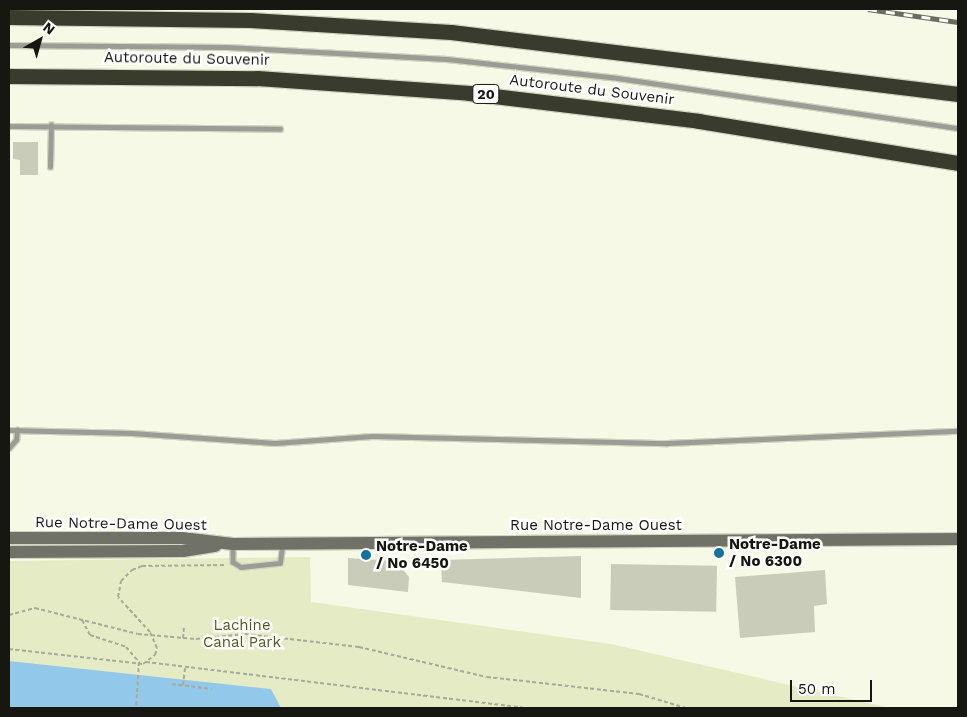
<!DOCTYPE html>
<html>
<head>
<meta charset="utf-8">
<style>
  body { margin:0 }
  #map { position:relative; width:967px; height:717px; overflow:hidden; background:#f6f9e6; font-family:"Work Sans",sans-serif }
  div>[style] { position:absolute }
  .green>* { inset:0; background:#e5ebc4 }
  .water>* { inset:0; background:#92c9eb }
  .building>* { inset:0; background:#c8ccb9; transform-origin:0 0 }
  .path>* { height:2px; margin-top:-1px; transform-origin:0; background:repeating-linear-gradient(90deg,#a8aa9b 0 4px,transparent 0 6.5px) }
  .roads { filter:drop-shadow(1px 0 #d2d5c4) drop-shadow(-1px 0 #d2d5c4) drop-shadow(0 1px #d2d5c4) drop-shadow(0 -1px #d2d5c4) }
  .service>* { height:4.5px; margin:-2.25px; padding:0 2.25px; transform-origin:2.25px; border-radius:2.25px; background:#9b9d95 }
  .secondary>* { height:12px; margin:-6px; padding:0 6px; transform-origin:6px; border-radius:6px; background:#707267 }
  .motorway>* { height:15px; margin:-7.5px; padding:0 7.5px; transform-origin:7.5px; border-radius:7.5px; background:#393b2c }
  .rail>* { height:5px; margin-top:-2.5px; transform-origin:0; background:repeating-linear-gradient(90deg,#fff 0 9px,#6a6c60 0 18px); box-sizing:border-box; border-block:1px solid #6a6c60 }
  .dots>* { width:14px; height:14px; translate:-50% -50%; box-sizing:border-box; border:2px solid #fff; border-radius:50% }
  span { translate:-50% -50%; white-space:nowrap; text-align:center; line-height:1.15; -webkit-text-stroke:5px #fff; paint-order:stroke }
  .shield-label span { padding:1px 4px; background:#fff; border:1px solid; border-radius:4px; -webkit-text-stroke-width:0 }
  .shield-label { font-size:14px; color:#161710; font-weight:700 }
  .street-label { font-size:15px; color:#161710 }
  .poi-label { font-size:15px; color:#161710; font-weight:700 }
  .left { translate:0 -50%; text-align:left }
  .park-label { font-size:15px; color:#555b1e }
  .frame { position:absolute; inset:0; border:10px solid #161710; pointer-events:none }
  .north { position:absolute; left:15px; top:15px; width:50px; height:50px; -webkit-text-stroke:4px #fff; paint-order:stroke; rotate:38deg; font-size:14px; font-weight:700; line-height:20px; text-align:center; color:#161710 }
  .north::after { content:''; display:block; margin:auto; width:18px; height:22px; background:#161710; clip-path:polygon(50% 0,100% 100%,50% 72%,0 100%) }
  .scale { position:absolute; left:790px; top:680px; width:82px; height:22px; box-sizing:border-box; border:2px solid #161710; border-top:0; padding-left:6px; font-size:15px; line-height:18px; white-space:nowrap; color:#161710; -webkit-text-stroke:4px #fff; paint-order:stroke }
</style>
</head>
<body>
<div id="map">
  <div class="green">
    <div style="clip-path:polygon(310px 557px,311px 602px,611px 644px,890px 708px,9px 708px,9px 561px)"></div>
  </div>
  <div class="water">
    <div style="clip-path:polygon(9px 661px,271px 689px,281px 708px,9px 708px)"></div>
  </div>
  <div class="building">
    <div style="clip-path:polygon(13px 142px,38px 142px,38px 175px,20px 175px,20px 160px,13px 159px)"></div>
    <div style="clip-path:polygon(581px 556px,581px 598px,442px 582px,441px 560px)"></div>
    <div style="clip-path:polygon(348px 558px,396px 561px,409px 577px,408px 592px,348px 585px)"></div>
    <div style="left:611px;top:564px;width:106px;height:46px;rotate:1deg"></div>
    <div style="clip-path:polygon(825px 570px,827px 604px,814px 606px,815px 632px,740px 638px,735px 577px)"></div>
  </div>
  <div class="path">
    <div style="left:9px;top:615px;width:27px;rotate:-15deg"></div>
    <div style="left:35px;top:608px;width:106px;rotate:14.2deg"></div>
    <div style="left:138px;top:634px;width:58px;rotate:4.9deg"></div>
    <div style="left:196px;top:639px;width:49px;rotate:-5.8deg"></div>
    <div style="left:245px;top:634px;width:115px;rotate:6.5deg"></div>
    <div style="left:359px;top:647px;width:131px;rotate:13.2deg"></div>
    <div style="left:487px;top:677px;width:153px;rotate:6.4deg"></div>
    <div style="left:639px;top:694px;width:49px;rotate:16.6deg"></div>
    <div style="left:82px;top:620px;width:17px;rotate:62deg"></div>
    <div style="left:90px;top:635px;width:38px;rotate:18deg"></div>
    <div style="left:126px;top:647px;width:20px;rotate:49deg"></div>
    <div style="left:139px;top:662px;width:46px;rotate:93.7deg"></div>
    <div style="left:183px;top:638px;width:11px;rotate:-85deg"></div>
    <div style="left:9px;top:649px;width:135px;rotate:6.4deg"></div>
    <div style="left:143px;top:664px;width:15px;rotate:-37deg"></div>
    <div style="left:155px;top:655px;width:7px;rotate:-74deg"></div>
    <div style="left:157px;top:648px;width:17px;rotate:-114deg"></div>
    <div style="left:150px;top:632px;width:47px;rotate:-132.4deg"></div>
    <div style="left:118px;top:597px;width:16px;rotate:-79deg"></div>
    <div style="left:121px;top:581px;width:16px;rotate:-45deg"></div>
    <div style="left:132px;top:570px;width:11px;rotate:-22deg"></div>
    <div style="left:142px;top:566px;width:84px;rotate:-0.7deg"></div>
    <div style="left:146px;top:662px;width:384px;rotate:6.9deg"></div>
    <div style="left:172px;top:684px;width:40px;rotate:7.1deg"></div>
    <div style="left:183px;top:685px;width:17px;rotate:-83deg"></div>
  </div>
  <div class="roads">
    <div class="service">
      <div style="left:9px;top:45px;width:218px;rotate:0.5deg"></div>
      <div style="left:227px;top:47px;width:220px;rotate:3.1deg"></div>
      <div style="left:447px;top:59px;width:172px;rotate:6.3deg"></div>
      <div style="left:618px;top:78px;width:344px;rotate:8.4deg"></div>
      <div style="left:9px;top:126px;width:271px;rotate:0.6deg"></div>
      <div style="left:50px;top:167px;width:42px;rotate:-88.6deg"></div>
      <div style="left:9px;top:430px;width:123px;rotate:1.4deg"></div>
      <div style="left:132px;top:433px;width:143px;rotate:4deg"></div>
      <div style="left:275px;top:443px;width:97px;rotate:-4.1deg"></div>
      <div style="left:372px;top:436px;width:295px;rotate:1.4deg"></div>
      <div style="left:667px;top:443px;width:291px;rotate:-2.4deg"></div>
      <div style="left:9px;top:448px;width:11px;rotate:-49deg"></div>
      <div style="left:16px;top:440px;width:10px;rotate:-84deg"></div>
      <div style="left:233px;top:545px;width:17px;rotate:90deg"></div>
      <div style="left:233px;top:562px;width:9px;rotate:32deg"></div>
      <div style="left:241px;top:567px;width:39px;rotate:-6deg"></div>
      <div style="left:280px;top:563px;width:17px;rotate:-83deg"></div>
    </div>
    <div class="secondary">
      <div style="left:9px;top:538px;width:173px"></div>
      <div style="left:182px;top:538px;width:51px;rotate:6.7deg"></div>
      <div style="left:233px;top:544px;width:725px;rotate:-0.4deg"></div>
      <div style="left:9px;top:552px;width:174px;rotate:-0.3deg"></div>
      <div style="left:183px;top:551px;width:33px;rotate:-9deg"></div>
    </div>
    <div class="motorway">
      <div style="left:9px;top:17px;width:241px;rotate:0.7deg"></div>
      <div style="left:250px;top:20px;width:201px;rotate:3.4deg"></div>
      <div style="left:451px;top:32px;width:511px;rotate:6.97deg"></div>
      <div style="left:9px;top:76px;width:248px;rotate:0.5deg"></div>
      <div style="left:257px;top:78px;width:213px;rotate:4deg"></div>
      <div style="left:469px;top:93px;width:232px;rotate:6.9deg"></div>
      <div style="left:699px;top:121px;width:262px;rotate:9.2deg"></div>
    </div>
  </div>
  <div class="rail">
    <div style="left:868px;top:9px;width:91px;rotate:8.2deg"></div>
  </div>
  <div class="dots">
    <div style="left:719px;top:553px;background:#0f729f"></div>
    <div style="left:366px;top:555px;background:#0f729f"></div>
  </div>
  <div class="shield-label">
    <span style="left:486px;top:94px">20</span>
  </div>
  <div class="street-label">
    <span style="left:187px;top:59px;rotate:1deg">Autoroute du Souvenir</span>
    <span style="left:592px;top:90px;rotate:7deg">Autoroute du Souvenir</span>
    <span style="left:121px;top:524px;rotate:1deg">Rue Notre-Dame Ouest</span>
    <span style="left:596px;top:526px">Rue Notre-Dame Ouest</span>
  </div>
  <div class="poi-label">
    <span class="left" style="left:729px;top:553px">Notre-Dame<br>/ No 6300</span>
    <span class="left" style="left:376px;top:555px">Notre-Dame<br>/ No 6450</span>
  </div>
  <div class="park-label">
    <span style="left:242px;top:634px">Lachine<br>Canal Park</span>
  </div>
  <div class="frame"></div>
  <div class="north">N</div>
  <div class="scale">50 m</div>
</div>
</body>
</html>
